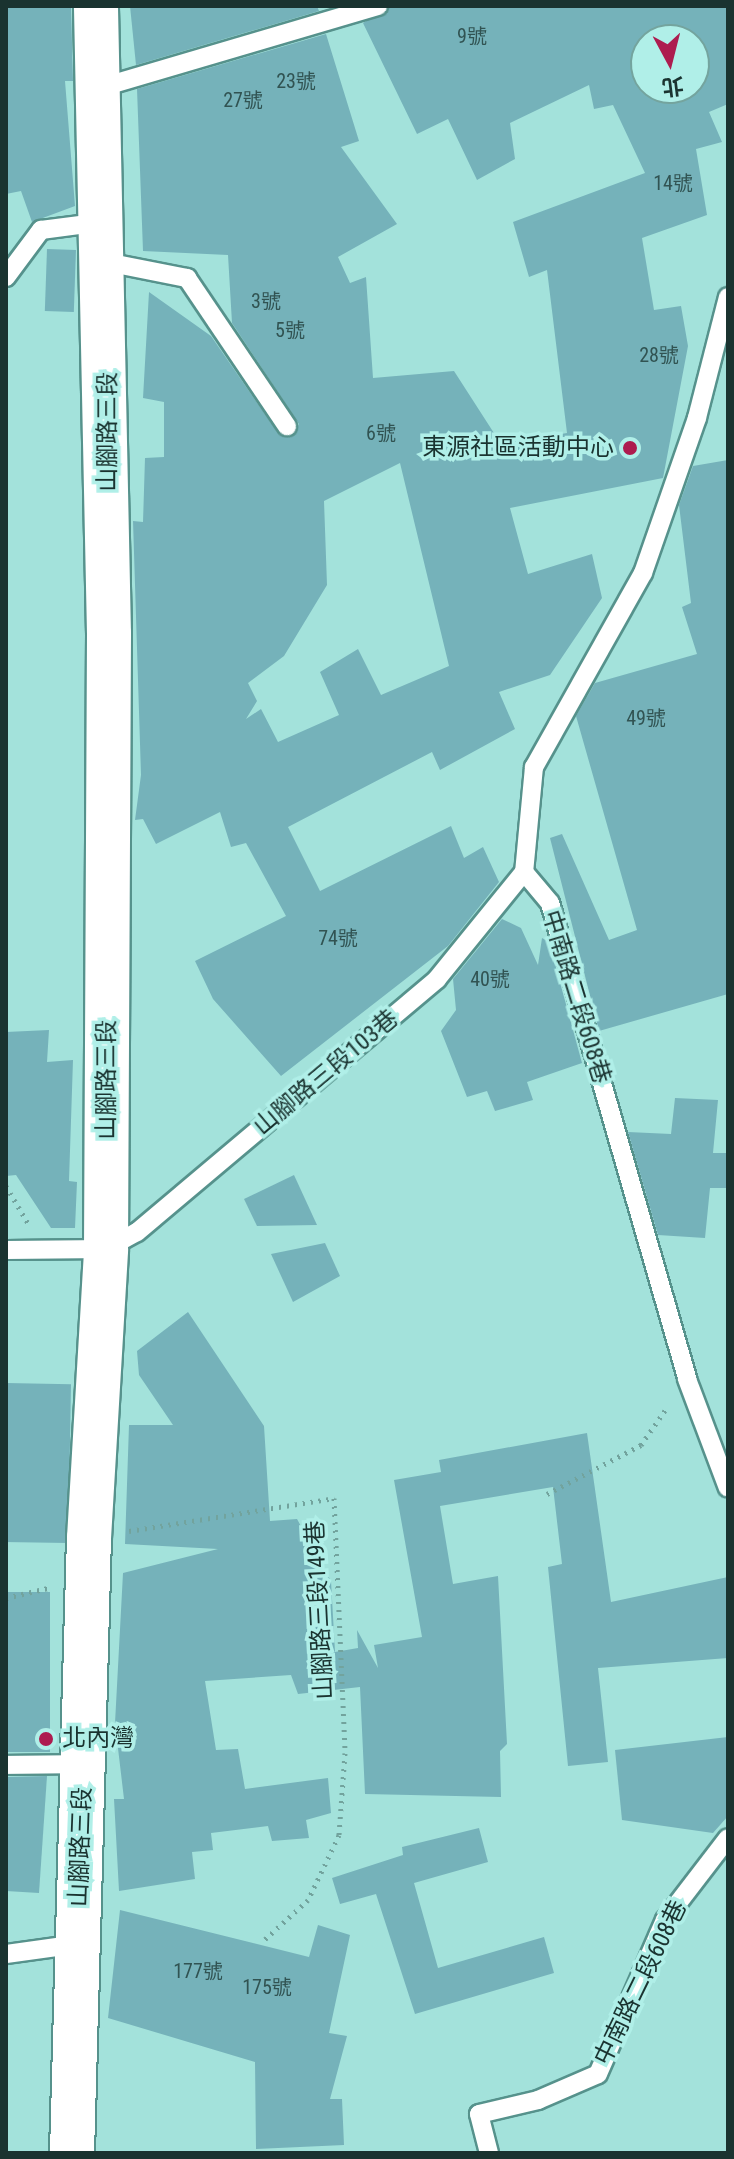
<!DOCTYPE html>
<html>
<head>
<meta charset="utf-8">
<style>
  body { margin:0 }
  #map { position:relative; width:734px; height:2159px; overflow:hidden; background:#a3e2db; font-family:"Roboto Condensed","Noto Sans TC",sans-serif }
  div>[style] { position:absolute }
  .building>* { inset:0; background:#75b2ba; transform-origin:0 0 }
  .path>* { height:5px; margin-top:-2.5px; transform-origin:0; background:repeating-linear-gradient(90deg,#72a39d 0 2px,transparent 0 8px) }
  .roads { filter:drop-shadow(2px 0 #56928c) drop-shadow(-2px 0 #56928c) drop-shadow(0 2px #56928c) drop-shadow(0 -2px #56928c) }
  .service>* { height:18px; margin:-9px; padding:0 9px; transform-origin:9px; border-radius:9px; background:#fff }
  .secondary>* { height:44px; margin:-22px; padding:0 22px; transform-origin:22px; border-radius:22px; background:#fff }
  .dots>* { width:22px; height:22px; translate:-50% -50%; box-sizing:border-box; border:4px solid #b0efe8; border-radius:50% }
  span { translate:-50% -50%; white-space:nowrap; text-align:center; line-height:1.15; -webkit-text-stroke:7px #b0efe8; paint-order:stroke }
  .number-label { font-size:20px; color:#315352 }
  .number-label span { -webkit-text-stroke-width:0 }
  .street-label { font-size:24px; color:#1a3330 }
  .poi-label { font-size:24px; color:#1a3330 }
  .right { translate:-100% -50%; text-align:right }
  .left { translate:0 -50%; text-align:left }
  .frame { position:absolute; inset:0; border:8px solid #1a3330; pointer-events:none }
  .north { position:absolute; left:630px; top:24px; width:80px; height:80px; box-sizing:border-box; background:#b0efe8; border:2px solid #74a49e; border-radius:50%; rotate:173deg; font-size:22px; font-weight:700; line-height:32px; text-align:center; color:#1a3330 }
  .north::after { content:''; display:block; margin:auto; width:28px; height:36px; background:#ad1c4f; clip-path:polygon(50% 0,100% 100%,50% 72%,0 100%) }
</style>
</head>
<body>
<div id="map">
  <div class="building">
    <div style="clip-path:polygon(6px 6px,71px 6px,73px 81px,65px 81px,75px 206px,32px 222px,21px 191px,6px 194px)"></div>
    <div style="clip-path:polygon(130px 6px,317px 6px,319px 11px,136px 65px)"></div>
    <div style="clip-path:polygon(evenodd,390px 6px,728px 6px,728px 104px,709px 112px,722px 142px,696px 149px,707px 215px,642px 238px,654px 310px,681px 306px,688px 346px,663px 478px,510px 508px,528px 574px,592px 554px,602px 598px,550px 675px,499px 692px,515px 729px,440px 770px,432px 752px,288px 827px,320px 891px,451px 826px,464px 858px,483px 847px,499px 882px,448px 946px,281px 1076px,213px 999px,195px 961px,286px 916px,246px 843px,231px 847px,220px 812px,156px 844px,143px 819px,135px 820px,141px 775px,133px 521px,143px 522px,145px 458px,164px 457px,164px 402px,143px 398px,149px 292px,211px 336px,278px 433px,293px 436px,299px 424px,232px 323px,228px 255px,143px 251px,137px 89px,326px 34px,359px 141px,341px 147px,397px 224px,338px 257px,350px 283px,366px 277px,373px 378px,454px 371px,501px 444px,567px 433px,547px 270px,529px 277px,513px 222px,645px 173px,613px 105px,594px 109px,589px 85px,510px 123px,515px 159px,477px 180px,448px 119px,417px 134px,363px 23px,390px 6px,646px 40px,694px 40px,694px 88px,646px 88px,646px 40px,390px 6px,400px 463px,449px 666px,381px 695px,358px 649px,320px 672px,339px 715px,278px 742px,261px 709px,246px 719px,257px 701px,248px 683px,284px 656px,327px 585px,324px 501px,400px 463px)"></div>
    <div style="left:47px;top:249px;width:29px;height:62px;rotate:2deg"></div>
    <div style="clip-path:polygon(728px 460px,728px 994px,599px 1031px,550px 838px,562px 834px,609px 940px,637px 930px,576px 716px,595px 683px,697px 654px,682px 607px,691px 603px,679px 505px,693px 466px)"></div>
    <div style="clip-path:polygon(502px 919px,521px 928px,538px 965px,542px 938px,549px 942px,582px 1063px,527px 1082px,533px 1100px,495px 1111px,487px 1091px,467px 1097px,441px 1031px,456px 1010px,453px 979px)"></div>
    <div style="clip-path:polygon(49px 1030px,47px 1062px,73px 1060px,69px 1181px,77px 1182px,75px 1228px,51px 1228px,16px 1175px,6px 1176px,6px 1032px)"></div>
    <div style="clip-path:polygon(675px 1098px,718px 1100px,713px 1153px,728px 1153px,728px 1188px,710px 1188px,705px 1238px,658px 1235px,628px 1132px,671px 1134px)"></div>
    <div style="clip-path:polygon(294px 1175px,317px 1225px,257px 1226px,244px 1199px)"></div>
    <div style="clip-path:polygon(325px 1243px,340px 1276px,293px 1302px,271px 1254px)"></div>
    <div style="clip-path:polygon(188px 1312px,264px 1426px,270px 1521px,297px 1519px,331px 1581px,335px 1652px,358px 1648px,357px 1630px,378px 1668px,374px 1645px,422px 1637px,394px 1480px,441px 1472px,439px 1460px,587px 1433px,611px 1602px,728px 1577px,728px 1658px,598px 1668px,608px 1762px,568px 1766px,548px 1567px,562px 1564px,553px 1487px,440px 1506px,453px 1584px,498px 1576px,507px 1744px,500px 1751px,501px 1797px,365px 1794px,360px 1687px,298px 1694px,291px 1675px,205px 1681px,216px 1750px,238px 1749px,245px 1789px,328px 1778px,331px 1813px,306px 1820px,309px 1838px,272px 1841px,268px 1826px,211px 1833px,213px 1850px,192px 1852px,195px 1879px,119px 1891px,114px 1799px,124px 1799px,115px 1723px,123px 1573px,218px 1549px,125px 1544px,129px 1425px,173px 1425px,139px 1375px,137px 1351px)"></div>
    <div style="left:6px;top:1383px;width:65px;height:159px;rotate:1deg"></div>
    <div style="left:50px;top:1592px;width:160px;height:46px;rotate:90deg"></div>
    <div style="clip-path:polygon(728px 1737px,728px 1816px,713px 1833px,622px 1820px,615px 1750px)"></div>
    <div style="clip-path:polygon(47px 1776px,39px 1893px,6px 1891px,6px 1777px)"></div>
    <div style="clip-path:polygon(479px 1828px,488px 1862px,414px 1883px,438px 1968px,544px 1937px,554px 1973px,415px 2014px,376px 1894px,340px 1904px,332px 1878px,403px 1855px,402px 1847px)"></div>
    <div style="clip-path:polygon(120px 1910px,309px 1957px,318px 1925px,350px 1935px,329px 2033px,347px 2036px,330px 2099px,342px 2099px,344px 2145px,256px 2149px,255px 2062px,108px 2018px)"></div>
  </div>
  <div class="path">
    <div style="left:6px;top:1186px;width:43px;rotate:59.3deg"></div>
    <div style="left:547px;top:1494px;width:106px;rotate:-27.5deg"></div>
    <div style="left:641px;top:1445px;width:47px;rotate:-55.3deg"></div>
    <div style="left:129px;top:1531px;width:208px;rotate:-9.1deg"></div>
    <div style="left:334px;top:1498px;width:255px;rotate:87.5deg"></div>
    <div style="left:345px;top:1753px;width:82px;rotate:94.2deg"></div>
    <div style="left:339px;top:1835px;width:72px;rotate:115.5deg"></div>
    <div style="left:308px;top:1900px;width:61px;rotate:137.7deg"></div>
    <div style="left:6px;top:1598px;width:43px;rotate:-13.4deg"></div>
  </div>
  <div class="roads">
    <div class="service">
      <div style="left:99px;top:88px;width:291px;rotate:-16.4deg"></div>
      <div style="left:106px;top:262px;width:83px;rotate:11.2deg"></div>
      <div style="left:187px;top:278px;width:179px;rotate:56deg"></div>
      <div style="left:6px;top:277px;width:59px;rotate:-53.3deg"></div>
      <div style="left:41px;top:230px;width:63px;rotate:-7.4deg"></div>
      <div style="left:728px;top:297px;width:125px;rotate:104.4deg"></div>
      <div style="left:697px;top:418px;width:164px;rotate:109.2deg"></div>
      <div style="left:643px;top:573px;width:223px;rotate:119.3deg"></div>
      <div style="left:534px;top:767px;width:105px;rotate:95.4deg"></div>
      <div style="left:524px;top:872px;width:40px;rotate:50deg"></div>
      <div style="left:550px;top:903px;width:495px;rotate:73.9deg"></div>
      <div style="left:687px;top:1379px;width:116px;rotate:69.4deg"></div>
      <div style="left:6px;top:1250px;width:100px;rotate:-0.6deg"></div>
      <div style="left:106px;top:1249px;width:35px;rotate:-29deg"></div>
      <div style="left:137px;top:1232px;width:392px;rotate:-40.1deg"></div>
      <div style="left:437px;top:979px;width:138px;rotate:-50.9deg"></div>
      <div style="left:6px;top:1765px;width:77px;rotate:-0.7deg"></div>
      <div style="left:6px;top:1954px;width:73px;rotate:-7.9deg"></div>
      <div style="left:489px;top:2153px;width:40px;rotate:-104.4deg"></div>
      <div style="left:479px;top:2114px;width:61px;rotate:-13.3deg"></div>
      <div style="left:538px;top:2100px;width:65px;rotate:-23.4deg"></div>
      <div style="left:598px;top:2074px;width:168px;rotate:-66.5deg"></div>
      <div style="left:665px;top:1920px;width:103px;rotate:-52.5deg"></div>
    </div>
    <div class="secondary">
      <div style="left:72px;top:2153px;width:615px;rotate:-88.42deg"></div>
      <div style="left:89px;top:1538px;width:289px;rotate:-86.6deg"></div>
      <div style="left:106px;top:1249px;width:615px;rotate:-89.72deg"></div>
      <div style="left:109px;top:634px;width:628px;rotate:-91.19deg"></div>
    </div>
  </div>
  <div class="dots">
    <div style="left:630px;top:448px;background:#ad1c4f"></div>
    <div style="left:46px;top:1739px;background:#ad1c4f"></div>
  </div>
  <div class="number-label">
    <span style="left:472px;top:36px">9號</span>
    <span style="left:296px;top:81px">23號</span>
    <span style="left:243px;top:100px">27號</span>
    <span style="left:673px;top:183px">14號</span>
    <span style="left:266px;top:301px">3號</span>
    <span style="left:290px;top:330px">5號</span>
    <span style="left:659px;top:355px">28號</span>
    <span style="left:381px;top:433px">6號</span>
    <span style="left:646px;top:718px">49號</span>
    <span style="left:338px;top:938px">74號</span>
    <span style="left:490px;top:979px">40號</span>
    <span style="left:198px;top:1971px">177號</span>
    <span style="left:267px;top:1987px">175號</span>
  </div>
  <div class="street-label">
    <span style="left:108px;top:432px;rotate:-90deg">山腳路三段</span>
    <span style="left:576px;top:997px;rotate:73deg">中南路二段608巷</span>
    <span style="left:326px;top:1073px;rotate:-40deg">山腳路三段103巷</span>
    <span style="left:107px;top:1080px;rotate:-90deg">山腳路三段</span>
    <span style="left:320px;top:1610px;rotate:-93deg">山腳路三段149巷</span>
    <span style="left:81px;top:1847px;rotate:-88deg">山腳路三段</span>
    <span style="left:641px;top:1983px;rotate:-64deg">中南路二段608巷</span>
  </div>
  <div class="poi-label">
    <span class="right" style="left:614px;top:448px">東源社區活動中心</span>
    <span class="left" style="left:62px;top:1739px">北內灣</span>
  </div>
  <div class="frame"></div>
  <div class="north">北</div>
</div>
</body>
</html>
